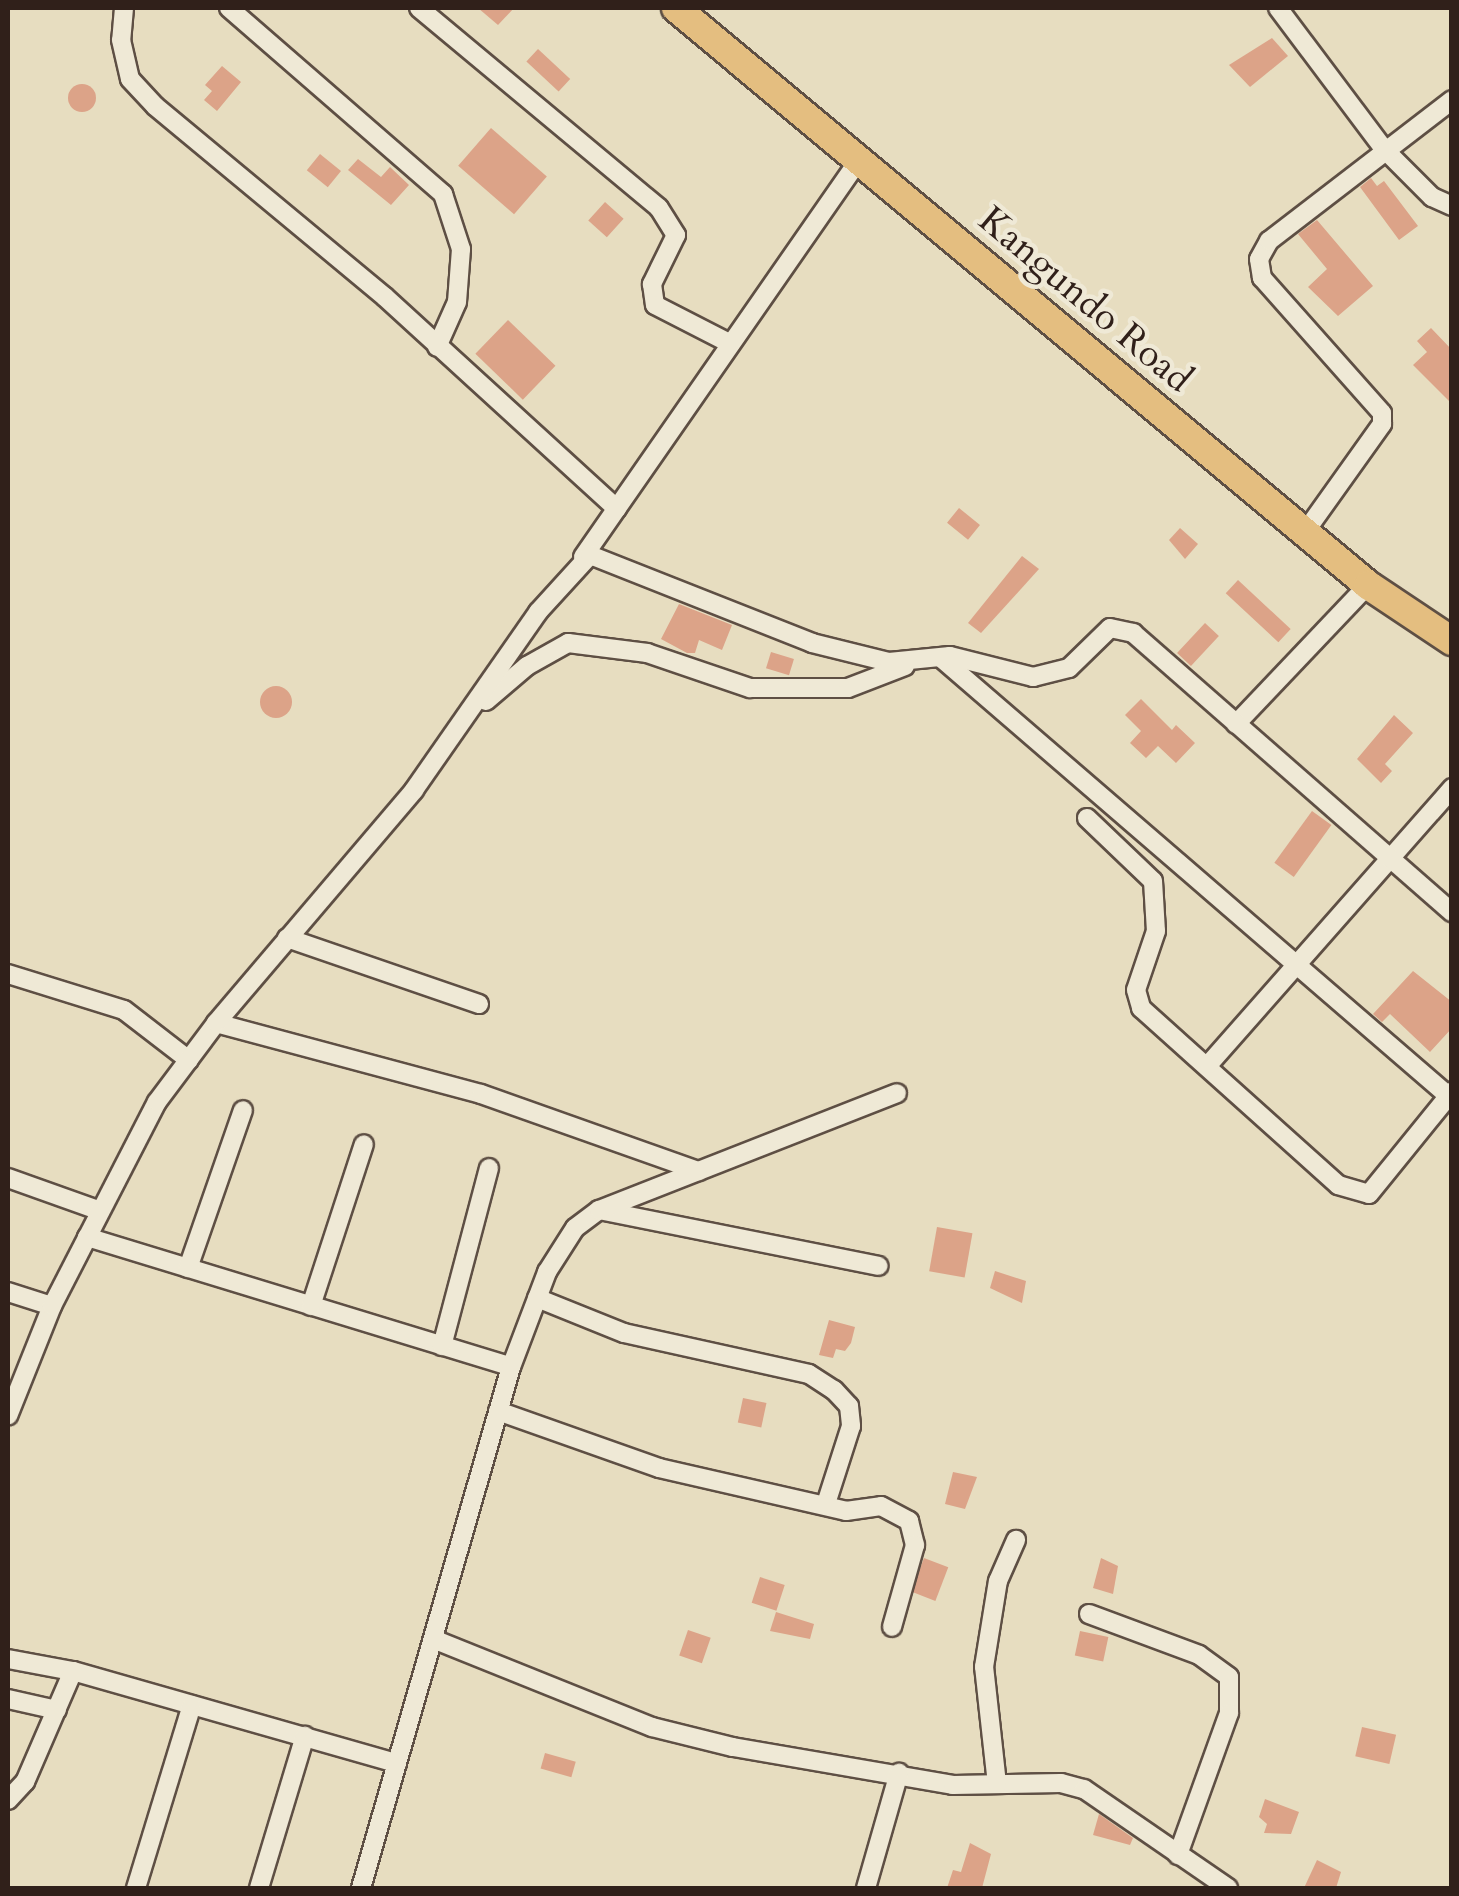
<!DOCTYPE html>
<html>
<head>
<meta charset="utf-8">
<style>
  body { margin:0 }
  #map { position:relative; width:1459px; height:1896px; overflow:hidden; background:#e7ddc0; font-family:Cardo,serif }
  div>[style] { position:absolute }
  .building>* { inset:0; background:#dca388; transform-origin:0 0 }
  .round { border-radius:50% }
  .roads { filter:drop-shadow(2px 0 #5e4f44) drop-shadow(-2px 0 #5e4f44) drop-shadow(0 2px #5e4f44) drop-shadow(0 -2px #5e4f44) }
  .minor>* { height:18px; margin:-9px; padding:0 9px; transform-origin:9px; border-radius:9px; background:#efe9d6 }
  .highway>* { height:28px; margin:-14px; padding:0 14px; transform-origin:14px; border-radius:14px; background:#e4be80 }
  span { translate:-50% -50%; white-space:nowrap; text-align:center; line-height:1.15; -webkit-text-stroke:9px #efe9d6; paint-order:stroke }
  .street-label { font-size:38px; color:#30201a }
  .frame { position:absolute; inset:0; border:10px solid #30201a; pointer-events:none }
</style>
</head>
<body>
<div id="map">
  <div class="building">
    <div style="clip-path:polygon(478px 8px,514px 8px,498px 25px)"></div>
    <div style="clip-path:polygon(1272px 38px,1288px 56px,1250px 87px,1229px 65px)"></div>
    <div style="left:538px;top:49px;width:44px;height:17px;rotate:43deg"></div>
    <div style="clip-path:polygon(222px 66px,241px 82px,217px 111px,204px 100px,212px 91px,205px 85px)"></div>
    <div class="round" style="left:68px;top:84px;width:28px;height:28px"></div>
    <div style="left:491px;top:128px;width:74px;height:50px;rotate:41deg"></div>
    <div style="left:320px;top:154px;width:27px;height:21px;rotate:39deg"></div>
    <div style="clip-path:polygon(358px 159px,381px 177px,390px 167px,409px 185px,391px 205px,348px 170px)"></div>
    <div style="clip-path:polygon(1371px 178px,1377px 186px,1384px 181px,1418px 226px,1399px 240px,1360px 187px)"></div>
    <div style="left:605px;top:202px;width:25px;height:25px;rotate:42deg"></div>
    <div style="clip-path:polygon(1317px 220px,1373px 286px,1338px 316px,1308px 287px,1327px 269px,1298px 234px)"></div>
    <div style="left:508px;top:320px;width:66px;height:47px;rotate:44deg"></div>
    <div style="clip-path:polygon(1431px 328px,1452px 350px,1452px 404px,1413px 365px,1427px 352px,1417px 341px)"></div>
    <div style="left:959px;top:508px;width:27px;height:19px;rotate:39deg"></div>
    <div style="clip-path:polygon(1180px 528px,1198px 544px,1185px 559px,1169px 540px)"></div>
    <div style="clip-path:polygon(1022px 556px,1039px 569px,981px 633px,968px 623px)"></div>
    <div style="left:1238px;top:580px;width:72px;height:18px;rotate:43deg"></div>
    <div style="clip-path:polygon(679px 604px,732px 625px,722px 650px,699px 640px,695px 653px,687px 653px,661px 639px)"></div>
    <div style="left:1205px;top:623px;width:19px;height:41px;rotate:43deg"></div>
    <div style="left:771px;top:652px;width:24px;height:17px;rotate:17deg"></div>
    <div class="round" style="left:260px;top:686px;width:32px;height:32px"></div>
    <div style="clip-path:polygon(1141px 699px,1172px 730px,1176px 725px,1195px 743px,1176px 763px,1158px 746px,1146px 758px,1130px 743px,1141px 731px,1125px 715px)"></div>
    <div style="clip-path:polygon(1394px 715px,1413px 733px,1385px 764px,1392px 771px,1381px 783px,1357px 759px)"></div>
    <div style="left:1312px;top:811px;width:24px;height:64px;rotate:36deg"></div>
    <div style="clip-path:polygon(1413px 971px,1452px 1002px,1452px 1028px,1430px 1052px,1390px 1014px,1382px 1022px,1373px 1014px)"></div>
    <div style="left:937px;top:1227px;width:36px;height:45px;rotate:10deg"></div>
    <div style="clip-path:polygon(995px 1271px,1026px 1281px,1022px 1303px,990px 1288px)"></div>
    <div style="clip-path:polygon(829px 1320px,855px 1327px,851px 1343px,845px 1351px,836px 1349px,833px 1358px,819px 1355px)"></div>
    <div style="left:743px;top:1398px;width:24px;height:25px;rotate:12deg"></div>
    <div style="clip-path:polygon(953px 1472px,977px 1477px,965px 1509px,945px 1504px)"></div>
    <div style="left:924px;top:1558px;width:26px;height:36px;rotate:21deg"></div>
    <div style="clip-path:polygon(1101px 1558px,1118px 1566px,1113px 1594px,1093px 1588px)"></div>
    <div style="left:760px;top:1577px;width:26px;height:27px;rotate:18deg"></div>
    <div style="clip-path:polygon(776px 1612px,814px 1624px,810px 1639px,770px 1631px)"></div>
    <div style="left:688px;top:1630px;width:24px;height:27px;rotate:19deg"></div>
    <div style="left:1080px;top:1631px;width:29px;height:25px;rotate:12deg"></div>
    <div style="left:1362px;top:1727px;width:35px;height:30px;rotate:13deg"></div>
    <div style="left:545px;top:1753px;width:32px;height:16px;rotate:16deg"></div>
    <div style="clip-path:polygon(1265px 1799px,1299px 1812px,1291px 1834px,1264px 1833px,1267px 1824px,1259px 1817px)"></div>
    <div style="clip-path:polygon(1099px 1814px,1133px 1838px,1130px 1845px,1093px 1835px)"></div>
    <div style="clip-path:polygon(970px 1843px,991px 1854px,982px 1888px,947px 1888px,953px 1870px,961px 1872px)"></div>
    <div style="clip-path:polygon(1317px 1860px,1341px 1872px,1336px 1888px,1304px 1888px)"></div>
  </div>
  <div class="roads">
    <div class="minor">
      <div style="left:124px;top:8px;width:32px;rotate:95deg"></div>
      <div style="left:121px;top:40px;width:40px;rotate:77deg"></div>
      <div style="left:130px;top:79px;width:37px;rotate:47deg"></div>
      <div style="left:155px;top:106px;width:299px;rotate:39.7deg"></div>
      <div style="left:385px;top:297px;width:314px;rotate:42.4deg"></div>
      <div style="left:229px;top:8px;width:284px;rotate:41deg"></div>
      <div style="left:443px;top:194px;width:58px;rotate:71.9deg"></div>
      <div style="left:461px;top:249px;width:53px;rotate:94.3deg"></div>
      <div style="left:457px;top:302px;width:49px;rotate:114deg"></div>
      <div style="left:419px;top:8px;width:312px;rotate:39.8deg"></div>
      <div style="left:659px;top:208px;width:32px;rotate:58deg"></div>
      <div style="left:676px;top:235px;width:55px;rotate:116.1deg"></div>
      <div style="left:652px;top:284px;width:21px;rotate:82deg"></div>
      <div style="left:655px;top:305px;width:85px;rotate:27.2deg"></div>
      <div style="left:1278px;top:8px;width:176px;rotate:53.1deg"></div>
      <div style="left:1384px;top:149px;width:68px;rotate:45deg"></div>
      <div style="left:1432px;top:197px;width:22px;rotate:24deg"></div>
      <div style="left:1305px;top:532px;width:133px;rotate:-54.5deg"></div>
      <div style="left:1382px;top:424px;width:11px;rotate:-90deg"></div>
      <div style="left:1382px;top:413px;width:181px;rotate:-131.6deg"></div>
      <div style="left:1262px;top:278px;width:19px;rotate:-99deg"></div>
      <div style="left:1259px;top:259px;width:21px;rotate:-61deg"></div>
      <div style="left:1269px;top:241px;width:231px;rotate:-37.6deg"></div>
      <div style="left:583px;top:557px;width:484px;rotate:-55.2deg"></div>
      <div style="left:941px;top:658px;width:675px;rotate:40.79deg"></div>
      <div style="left:486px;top:701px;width:54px;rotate:-40.5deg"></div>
      <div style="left:527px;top:666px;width:47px;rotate:-29.3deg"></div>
      <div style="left:568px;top:643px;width:80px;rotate:7.2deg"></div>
      <div style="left:647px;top:653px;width:109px;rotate:18.8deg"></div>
      <div style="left:750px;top:688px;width:98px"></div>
      <div style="left:848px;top:688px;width:61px;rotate:-21.1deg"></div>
      <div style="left:1236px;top:724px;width:192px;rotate:-46.5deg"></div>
      <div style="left:1087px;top:818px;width:91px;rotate:43.7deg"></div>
      <div style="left:1153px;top:881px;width:50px;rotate:86.6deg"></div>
      <div style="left:1156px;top:931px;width:62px;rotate:108.7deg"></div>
      <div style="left:1136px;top:990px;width:19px;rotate:74deg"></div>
      <div style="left:1141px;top:1008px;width:265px;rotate:41.9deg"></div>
      <div style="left:1338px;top:1185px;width:32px;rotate:16deg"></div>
      <div style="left:1369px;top:1194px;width:132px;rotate:-50.9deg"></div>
      <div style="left:287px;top:938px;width:203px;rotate:19deg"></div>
      <div style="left:8px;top:974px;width:121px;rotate:17.2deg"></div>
      <div style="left:124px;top:1010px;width:82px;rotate:37.6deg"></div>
      <div style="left:216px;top:1023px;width:274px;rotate:15deg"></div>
      <div style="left:481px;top:1094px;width:231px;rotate:19.5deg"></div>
      <div style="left:1209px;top:1064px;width:368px;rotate:-48.6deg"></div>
      <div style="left:8px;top:1178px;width:96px;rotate:19.6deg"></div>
      <div style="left:599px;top:1210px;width:285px;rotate:11.3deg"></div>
      <div style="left:87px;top:1237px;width:443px;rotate:17deg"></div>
      <div style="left:188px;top:1268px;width:167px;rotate:-70.8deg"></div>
      <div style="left:8px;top:1292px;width:46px;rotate:17.7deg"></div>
      <div style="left:52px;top:1306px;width:118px;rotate:111.8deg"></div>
      <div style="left:537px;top:1298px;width:94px;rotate:21.9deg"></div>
      <div style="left:624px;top:1333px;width:189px;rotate:12.5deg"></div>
      <div style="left:809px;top:1374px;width:30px;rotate:33deg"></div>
      <div style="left:834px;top:1390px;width:22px;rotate:47deg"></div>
      <div style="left:849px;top:1406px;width:20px;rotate:84deg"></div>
      <div style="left:851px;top:1426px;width:82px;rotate:107.8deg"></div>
      <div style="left:52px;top:1306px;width:229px;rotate:-62.8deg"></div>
      <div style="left:157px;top:1102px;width:99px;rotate:-53.2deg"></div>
      <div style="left:216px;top:1023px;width:306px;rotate:-49.6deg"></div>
      <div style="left:414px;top:790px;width:217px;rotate:-55.1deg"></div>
      <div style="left:538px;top:612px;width:77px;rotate:-47.6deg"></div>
      <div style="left:590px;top:555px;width:239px;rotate:21.6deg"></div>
      <div style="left:812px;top:643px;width:79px;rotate:13.9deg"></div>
      <div style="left:889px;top:662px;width:61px;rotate:-5.6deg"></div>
      <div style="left:950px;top:656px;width:86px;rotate:14.2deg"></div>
      <div style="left:1033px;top:677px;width:37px;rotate:-14deg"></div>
      <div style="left:1069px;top:668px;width:57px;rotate:-44.3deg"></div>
      <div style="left:1110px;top:628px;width:24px;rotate:12deg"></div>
      <div style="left:1133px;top:633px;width:424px;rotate:41.2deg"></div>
      <div style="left:311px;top:1306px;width:170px;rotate:-71.9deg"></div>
      <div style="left:442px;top:1346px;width:184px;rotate:-75.2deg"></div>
      <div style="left:498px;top:1411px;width:171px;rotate:19.5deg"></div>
      <div style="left:659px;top:1468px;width:192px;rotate:12.9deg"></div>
      <div style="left:846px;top:1511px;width:35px;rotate:-8deg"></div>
      <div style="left:881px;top:1506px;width:32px;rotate:28deg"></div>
      <div style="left:909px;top:1521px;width:25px;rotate:76deg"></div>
      <div style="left:915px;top:1545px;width:85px;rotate:105.7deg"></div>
      <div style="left:1089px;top:1614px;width:117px;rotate:20.4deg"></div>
      <div style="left:1199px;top:1655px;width:37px;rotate:36deg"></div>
      <div style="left:1229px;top:1677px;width:36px;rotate:90deg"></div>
      <div style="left:1229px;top:1713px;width:151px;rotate:109.8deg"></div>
      <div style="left:433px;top:1639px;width:236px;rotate:21.9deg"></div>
      <div style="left:652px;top:1727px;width:83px;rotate:13.9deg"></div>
      <div style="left:733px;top:1747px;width:223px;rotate:9.8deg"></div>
      <div style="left:953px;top:1785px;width:108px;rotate:-1.1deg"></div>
      <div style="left:1061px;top:1783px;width:24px;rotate:15deg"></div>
      <div style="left:1084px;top:1789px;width:175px;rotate:34.5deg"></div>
      <div style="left:8px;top:1659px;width:66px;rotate:10.5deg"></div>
      <div style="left:73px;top:1671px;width:337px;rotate:15.9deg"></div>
      <div style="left:8px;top:1699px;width:50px;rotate:12.7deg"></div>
      <div style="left:997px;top:1784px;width:118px;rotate:-96.3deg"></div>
      <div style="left:984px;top:1667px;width:87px;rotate:-80.8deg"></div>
      <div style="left:998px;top:1581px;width:45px;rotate:-66.3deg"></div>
      <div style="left:8px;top:1800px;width:25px;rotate:-47deg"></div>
      <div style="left:25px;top:1782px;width:121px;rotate:-66.6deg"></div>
      <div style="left:136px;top:1888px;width:191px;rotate:-73deg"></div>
      <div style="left:259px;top:1888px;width:159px;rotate:-73.2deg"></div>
      <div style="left:361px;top:1888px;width:542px;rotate:-73.94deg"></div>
      <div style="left:511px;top:1367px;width:102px;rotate:-69.2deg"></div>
      <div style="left:547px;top:1272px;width:52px;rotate:-57.5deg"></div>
      <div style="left:575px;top:1228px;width:30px;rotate:-37deg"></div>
      <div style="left:599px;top:1210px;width:320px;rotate:-21.4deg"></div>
      <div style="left:866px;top:1888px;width:120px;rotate:-74deg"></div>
    </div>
    <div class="highway">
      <div style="left:676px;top:8px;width:901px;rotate:39.82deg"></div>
      <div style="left:1368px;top:585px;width:101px;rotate:33.7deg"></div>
    </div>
  </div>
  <div class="street-label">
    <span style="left:1085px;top:300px;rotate:40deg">Kangundo Road</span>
  </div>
  <div class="frame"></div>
</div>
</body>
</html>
